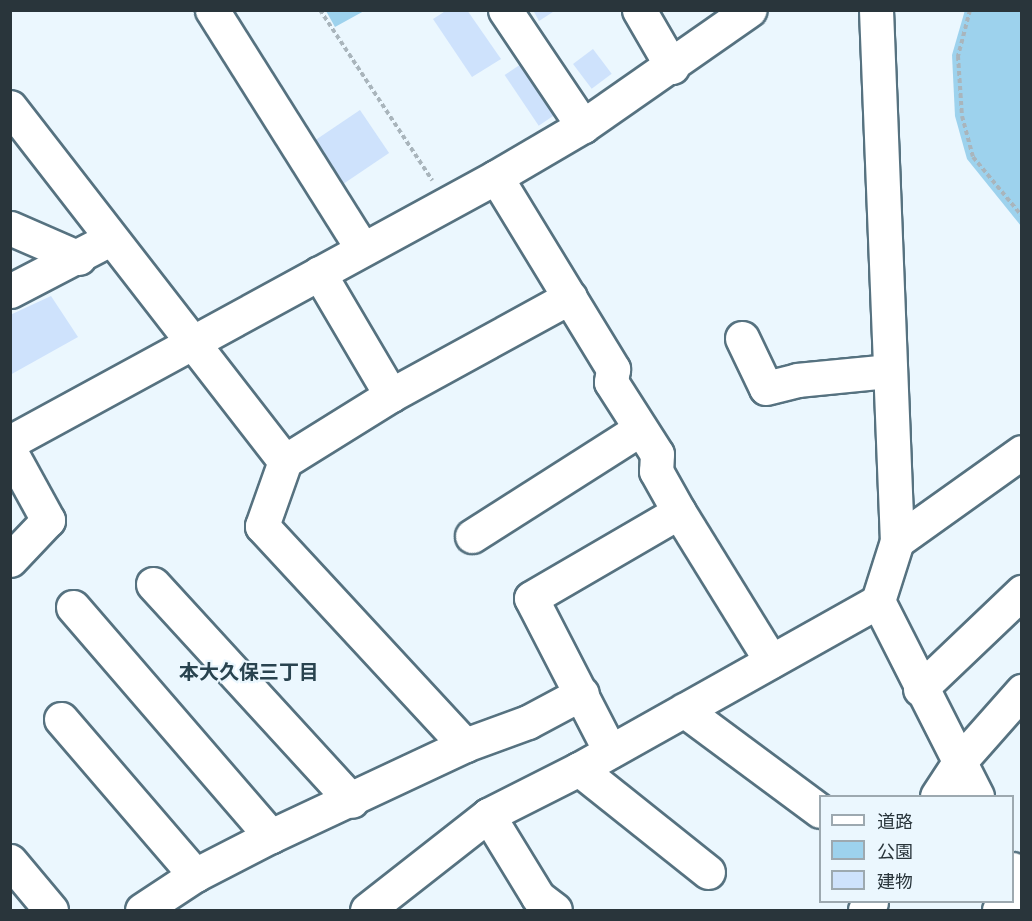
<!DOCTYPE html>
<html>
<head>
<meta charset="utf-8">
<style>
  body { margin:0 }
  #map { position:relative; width:1032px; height:921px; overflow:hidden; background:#ebf7fe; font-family:"Libre Baskerville","Noto Sans JP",serif }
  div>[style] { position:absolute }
  .green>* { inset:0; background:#9dd2ed }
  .building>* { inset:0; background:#cee2fc; transform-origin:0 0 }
  .path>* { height:4px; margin-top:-2px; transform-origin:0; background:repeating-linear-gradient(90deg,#a9b5bc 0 4.5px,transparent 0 7.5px) }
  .roads { filter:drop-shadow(2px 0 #567280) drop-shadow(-2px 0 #567280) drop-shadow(0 2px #567280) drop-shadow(0 -2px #567280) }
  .minor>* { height:33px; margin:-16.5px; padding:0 16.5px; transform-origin:16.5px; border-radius:16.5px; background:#fff }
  span { translate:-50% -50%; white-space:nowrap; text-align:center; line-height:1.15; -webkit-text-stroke:4.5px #ebf7fe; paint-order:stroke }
  .neighbourhood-label { font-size:20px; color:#29434f; font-weight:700 }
  .frame { position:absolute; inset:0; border:12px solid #29353b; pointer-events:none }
  .legend { position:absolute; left:819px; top:795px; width:195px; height:108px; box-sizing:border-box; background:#ebf7fe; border:2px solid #9da9b0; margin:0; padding:8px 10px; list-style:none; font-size:18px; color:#29353b }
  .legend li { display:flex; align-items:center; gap:12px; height:30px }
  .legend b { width:30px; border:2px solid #9da9b0 }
</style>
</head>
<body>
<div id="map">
  <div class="green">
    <div style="clip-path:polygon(965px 10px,1021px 11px,1021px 226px,967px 159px,955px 116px,952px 55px)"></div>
    <div style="clip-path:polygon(326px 11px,364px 11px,335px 27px)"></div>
  </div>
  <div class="building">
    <div style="clip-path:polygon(447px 10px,467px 10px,501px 59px,472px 77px,433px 19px)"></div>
    <div style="clip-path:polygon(533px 10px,556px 10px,539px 21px)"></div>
    <div style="left:593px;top:49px;width:31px;height:25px;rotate:53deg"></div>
    <div style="left:527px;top:60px;width:61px;height:27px;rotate:56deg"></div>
    <div style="left:360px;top:110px;width:52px;height:59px;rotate:56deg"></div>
    <div style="clip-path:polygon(51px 296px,78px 337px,10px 375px,10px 315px)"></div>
  </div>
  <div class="path">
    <div style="left:320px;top:10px;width:204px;rotate:56.6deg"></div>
    <div style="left:970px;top:10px;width:48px;rotate:104.6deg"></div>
    <div style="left:958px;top:56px;width:60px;rotate:86.2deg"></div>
    <div style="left:962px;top:116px;width:42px;rotate:75deg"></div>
    <div style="left:973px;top:157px;width:77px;rotate:50.3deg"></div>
  </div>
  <div class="roads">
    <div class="minor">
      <div style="left:212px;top:10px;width:281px;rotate:57.8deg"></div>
      <div style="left:505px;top:10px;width:140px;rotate:56.1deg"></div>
      <div style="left:639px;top:10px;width:66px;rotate:59.9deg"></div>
      <div style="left:876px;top:10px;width:531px;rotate:87.74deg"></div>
      <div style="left:897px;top:541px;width:63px;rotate:107.6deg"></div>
      <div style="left:878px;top:601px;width:219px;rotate:63.1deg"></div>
      <div style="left:10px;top:107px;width:448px;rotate:52.2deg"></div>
      <div style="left:285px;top:461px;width:69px;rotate:109.5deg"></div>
      <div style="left:262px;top:526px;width:299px;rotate:47.2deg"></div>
      <div style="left:496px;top:177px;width:225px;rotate:58.6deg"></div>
      <div style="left:613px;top:369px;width:13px;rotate:99deg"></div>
      <div style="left:611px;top:382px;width:85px;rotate:57.4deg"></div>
      <div style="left:657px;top:454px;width:17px;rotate:93deg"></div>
      <div style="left:656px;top:471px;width:47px;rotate:60.7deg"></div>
      <div style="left:679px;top:512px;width:175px;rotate:58.3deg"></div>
      <div style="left:10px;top:228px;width:75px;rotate:23.5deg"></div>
      <div style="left:319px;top:273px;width:142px;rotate:59.5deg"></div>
      <div style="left:10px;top:291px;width:113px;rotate:-27.5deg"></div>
      <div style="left:742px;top:338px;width:55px;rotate:64.4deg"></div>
      <div style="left:766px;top:388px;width:32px;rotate:-14deg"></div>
      <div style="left:797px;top:380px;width:91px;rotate:-5.6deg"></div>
      <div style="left:10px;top:442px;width:554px;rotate:-28.6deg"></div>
      <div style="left:496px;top:177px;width:101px;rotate:-30.4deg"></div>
      <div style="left:583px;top:126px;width:203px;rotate:-34.9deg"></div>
      <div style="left:10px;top:451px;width:79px;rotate:61.2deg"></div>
      <div style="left:48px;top:520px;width:55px;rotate:133.5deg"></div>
      <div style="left:285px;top:461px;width:125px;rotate:-31.9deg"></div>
      <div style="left:391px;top:395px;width:204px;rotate:-28.7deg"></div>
      <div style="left:472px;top:536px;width:199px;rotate:-32.5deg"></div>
      <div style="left:897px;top:541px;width:153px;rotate:-35.5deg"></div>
      <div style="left:153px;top:584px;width:294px;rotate:47.5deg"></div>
      <div style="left:73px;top:607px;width:303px;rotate:49.2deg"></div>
      <div style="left:920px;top:689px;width:141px;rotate:-43.6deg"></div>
      <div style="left:684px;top:710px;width:169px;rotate:36.6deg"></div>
      <div style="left:61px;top:719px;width:206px;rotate:49.3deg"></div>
      <div style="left:610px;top:751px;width:172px;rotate:-117.3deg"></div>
      <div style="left:531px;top:598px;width:171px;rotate:-30.2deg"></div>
      <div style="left:579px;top:769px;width:165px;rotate:38.6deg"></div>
      <div style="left:937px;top:796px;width:42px;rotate:-56.7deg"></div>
      <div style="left:960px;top:761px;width:94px;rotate:-48.5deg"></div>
      <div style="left:488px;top:815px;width:96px;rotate:58.6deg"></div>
      <div style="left:538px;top:897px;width:21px;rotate:37deg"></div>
      <div style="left:10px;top:861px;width:64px;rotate:50.1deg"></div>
      <div style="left:1012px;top:869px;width:21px;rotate:62deg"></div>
      <div style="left:142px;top:910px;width:64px;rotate:-33.4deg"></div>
      <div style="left:195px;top:875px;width:85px;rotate:-27.2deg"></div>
      <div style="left:271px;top:836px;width:214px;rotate:-25.1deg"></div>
      <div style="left:465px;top:745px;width:67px;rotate:-20.1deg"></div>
      <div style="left:528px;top:722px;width:61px;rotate:-28.2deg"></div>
      <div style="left:367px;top:910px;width:154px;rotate:-38.1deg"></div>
      <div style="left:488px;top:815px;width:102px;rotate:-26.8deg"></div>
      <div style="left:579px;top:769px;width:343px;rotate:-29.3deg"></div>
      <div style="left:865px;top:910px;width:10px;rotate:-53deg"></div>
      <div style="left:999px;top:910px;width:10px;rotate:-53deg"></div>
    </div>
  </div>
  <div class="neighbourhood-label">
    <span style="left:249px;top:672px">本大久保三丁目</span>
  </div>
  <div class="frame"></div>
  <ul class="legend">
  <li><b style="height:8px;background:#fff"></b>道路</li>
  <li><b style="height:16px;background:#9dd2ed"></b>公園</li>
  <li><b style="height:16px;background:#cee2fc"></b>建物</li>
  </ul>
</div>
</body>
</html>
